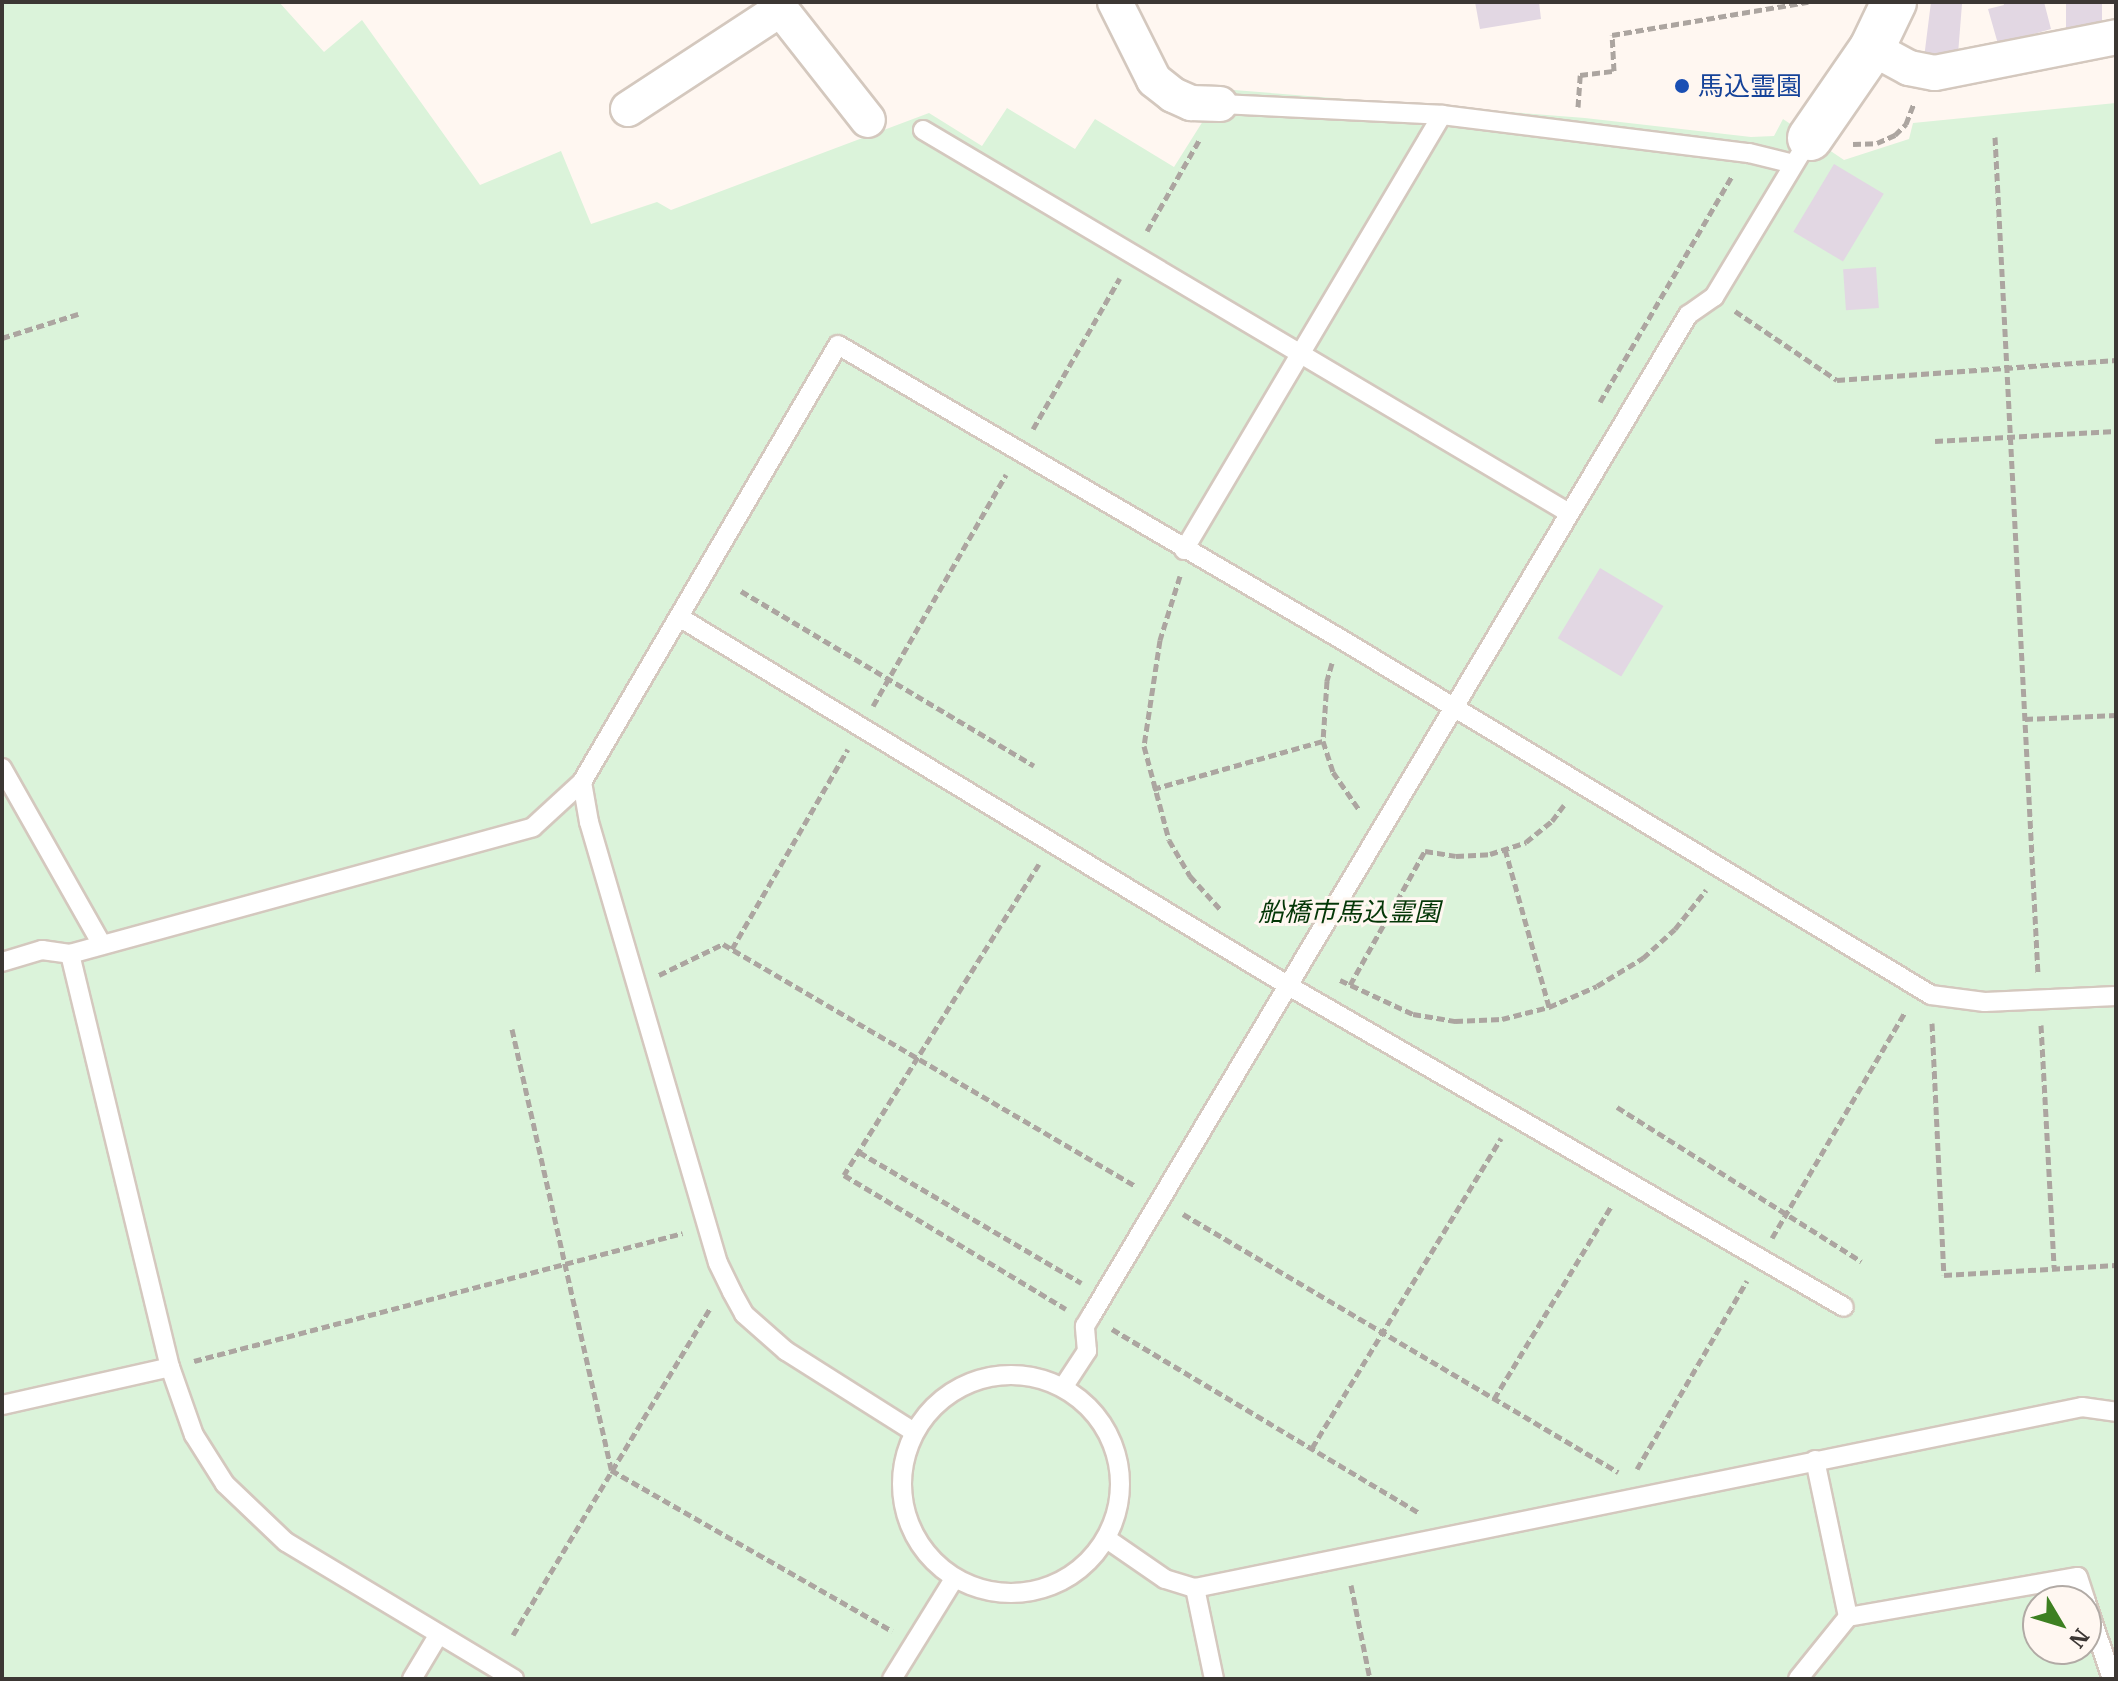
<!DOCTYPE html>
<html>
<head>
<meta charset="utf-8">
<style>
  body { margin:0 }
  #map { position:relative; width:2118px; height:1681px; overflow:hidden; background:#fff7f1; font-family:"IBM Plex Serif","Noto Sans JP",serif }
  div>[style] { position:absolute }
  .green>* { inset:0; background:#dbf3da }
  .building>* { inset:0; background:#e2d7e3; transform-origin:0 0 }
  .path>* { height:5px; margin-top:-2.5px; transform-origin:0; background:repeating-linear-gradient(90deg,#aca5a0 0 8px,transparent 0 12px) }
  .roads { filter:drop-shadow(2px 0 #d4c8be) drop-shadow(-2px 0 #d4c8be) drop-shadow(0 2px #d4c8be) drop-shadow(0 -2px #d4c8be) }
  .lane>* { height:18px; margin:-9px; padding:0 9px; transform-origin:9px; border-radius:9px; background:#fff }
  .lane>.ring { margin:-9px; padding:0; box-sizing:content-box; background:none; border:18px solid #fff; border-radius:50% }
  .street>* { height:34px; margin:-17px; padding:0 17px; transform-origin:17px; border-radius:17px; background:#fff }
  .secondary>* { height:44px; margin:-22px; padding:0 22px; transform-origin:22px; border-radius:22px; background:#fff }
  .dots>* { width:22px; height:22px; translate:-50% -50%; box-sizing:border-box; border:4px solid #fff7f1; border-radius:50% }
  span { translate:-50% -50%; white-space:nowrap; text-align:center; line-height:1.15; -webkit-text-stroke:6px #fff7f1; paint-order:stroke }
  .transit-label { font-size:26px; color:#164399 }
  .left { translate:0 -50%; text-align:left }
  .park-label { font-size:26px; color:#043707; font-style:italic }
  .frame { position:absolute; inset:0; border:4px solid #3c3734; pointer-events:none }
  .north { position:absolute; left:2022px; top:1585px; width:80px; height:80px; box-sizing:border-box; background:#fff7f1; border:2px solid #b1aaa5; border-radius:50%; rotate:128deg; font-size:22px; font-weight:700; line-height:32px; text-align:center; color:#3c3734 }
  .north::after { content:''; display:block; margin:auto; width:28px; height:36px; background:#3d8021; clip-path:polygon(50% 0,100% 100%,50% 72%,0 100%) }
</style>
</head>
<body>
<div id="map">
  <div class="green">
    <div style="clip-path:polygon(evenodd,2px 2px,279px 2px,324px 52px,362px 20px,480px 185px,561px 151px,591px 224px,657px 202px,671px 210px,929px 113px,982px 146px,1007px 108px,1075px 149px,1095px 119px,1174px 167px,1203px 121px,1220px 121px,1221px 89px,1585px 118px,1751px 137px,1774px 136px,1783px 119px,1844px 160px,1909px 139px,1913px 123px,2116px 103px,2116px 1679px,2px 1679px,2px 2px,2038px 1601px,2086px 1601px,2086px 1649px,2038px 1649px,2038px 1601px)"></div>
  </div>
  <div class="building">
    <div style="clip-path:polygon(1475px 2px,1539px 2px,1541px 19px,1480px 29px)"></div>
    <div style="clip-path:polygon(1931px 2px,1962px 4px,1958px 54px,1924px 58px)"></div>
    <div style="clip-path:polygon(2003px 2px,2044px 2px,2051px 29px,1998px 44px,1988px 9px,2004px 5px)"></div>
    <div style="left:2066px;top:2px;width:36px;height:26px"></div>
    <div style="left:1834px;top:164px;width:58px;height:79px;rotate:31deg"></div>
    <div style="left:1876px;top:267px;width:41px;height:33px;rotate:86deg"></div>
    <div style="left:1600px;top:568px;width:74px;height:82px;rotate:31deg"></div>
  </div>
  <div class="path">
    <div style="left:1578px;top:107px;width:32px;rotate:-86deg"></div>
    <div style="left:1580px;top:75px;width:34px;rotate:-7deg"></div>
    <div style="left:1614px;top:71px;width:36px;rotate:-93deg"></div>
    <div style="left:1612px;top:35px;width:199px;rotate:-9.6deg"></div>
    <div style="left:1995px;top:137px;width:839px;rotate:87.06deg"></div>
    <div style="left:1853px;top:144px;width:24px;rotate:-2deg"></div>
    <div style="left:1877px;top:143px;width:20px;rotate:-24deg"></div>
    <div style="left:1895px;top:135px;width:16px;rotate:-45deg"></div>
    <div style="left:1906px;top:124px;width:22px;rotate:-69deg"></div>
    <div style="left:1147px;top:231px;width:106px;rotate:-60.1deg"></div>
    <div style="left:1735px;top:311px;width:123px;rotate:34.1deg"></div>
    <div style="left:1837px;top:380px;width:280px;rotate:-4.1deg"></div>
    <div style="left:2px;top:338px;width:80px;rotate:-17.5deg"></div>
    <div style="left:1600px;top:402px;width:262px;rotate:-59.7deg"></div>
    <div style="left:1033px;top:429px;width:174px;rotate:-60.1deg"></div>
    <div style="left:1935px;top:441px;width:181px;rotate:-3.2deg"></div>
    <div style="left:1180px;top:576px;width:67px;rotate:107.4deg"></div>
    <div style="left:1160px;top:640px;width:107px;rotate:98.6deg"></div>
    <div style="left:1144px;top:746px;width:97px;rotate:75.1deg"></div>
    <div style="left:1169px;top:840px;width:42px;rotate:59.7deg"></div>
    <div style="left:1190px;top:876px;width:45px;rotate:47.7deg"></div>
    <div style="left:741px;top:591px;width:341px;rotate:30.8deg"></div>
    <div style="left:1332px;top:663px;width:19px;rotate:106deg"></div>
    <div style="left:1327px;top:681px;width:60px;rotate:93.8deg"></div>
    <div style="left:1323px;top:741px;width:33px;rotate:72deg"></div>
    <div style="left:1333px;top:772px;width:47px;rotate:55.3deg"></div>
    <div style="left:873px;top:706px;width:267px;rotate:-60.1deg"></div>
    <div style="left:2025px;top:719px;width:91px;rotate:-2.5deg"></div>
    <div style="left:1153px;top:789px;width:177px;rotate:-15.8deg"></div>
    <div style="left:1505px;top:849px;width:164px;rotate:74.4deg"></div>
    <div style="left:1039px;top:864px;width:367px;rotate:122.1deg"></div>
    <div style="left:844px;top:1175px;width:259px;rotate:31.1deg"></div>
    <div style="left:732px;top:949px;width:231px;rotate:-59.9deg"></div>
    <div style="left:659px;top:975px;width:71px;rotate:-25.8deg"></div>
    <div style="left:723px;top:944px;width:479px;rotate:30.4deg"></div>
    <div style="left:1340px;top:980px;width:81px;rotate:25deg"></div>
    <div style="left:1413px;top:1014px;width:43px;rotate:9.5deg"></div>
    <div style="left:1455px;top:1021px;width:47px;rotate:-2.4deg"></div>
    <div style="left:1502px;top:1019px;width:49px;rotate:-14.3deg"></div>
    <div style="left:1549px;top:1007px;width:52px;rotate:-23.6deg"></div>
    <div style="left:1597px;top:986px;width:54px;rotate:-31.3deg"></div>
    <div style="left:1643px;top:958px;width:43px;rotate:-42.2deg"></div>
    <div style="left:1675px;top:929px;width:50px;rotate:-51.5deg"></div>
    <div style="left:1350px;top:985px;width:154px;rotate:-60.8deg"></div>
    <div style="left:1425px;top:851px;width:31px;rotate:9deg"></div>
    <div style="left:1456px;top:856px;width:34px;rotate:-3deg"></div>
    <div style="left:1490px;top:854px;width:38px;rotate:-18deg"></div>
    <div style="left:1526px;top:842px;width:33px;rotate:-39deg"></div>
    <div style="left:1552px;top:821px;width:20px;rotate:-53deg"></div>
    <div style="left:1932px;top:1023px;width:252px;rotate:87.3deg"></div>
    <div style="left:1944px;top:1275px;width:172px;rotate:-3.3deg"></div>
    <div style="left:2041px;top:1025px;width:243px;rotate:86.9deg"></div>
    <div style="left:512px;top:1029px;width:452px;rotate:77.3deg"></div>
    <div style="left:611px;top:1470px;width:324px;rotate:29.8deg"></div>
    <div style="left:1617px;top:1107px;width:289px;rotate:32.3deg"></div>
    <div style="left:859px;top:1152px;width:258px;rotate:30.5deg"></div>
    <div style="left:1183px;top:1214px;width:506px;rotate:30.67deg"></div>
    <div style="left:1772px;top:1238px;width:262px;rotate:-59.5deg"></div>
    <div style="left:1112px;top:1329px;width:358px;rotate:30.9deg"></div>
    <div style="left:194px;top:1361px;width:505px;rotate:-14.67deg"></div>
    <div style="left:1494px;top:1399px;width:227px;rotate:-58.7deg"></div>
    <div style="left:1312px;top:1448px;width:363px;rotate:-58.6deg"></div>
    <div style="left:1637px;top:1469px;width:218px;rotate:-59.7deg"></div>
    <div style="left:1351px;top:1585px;width:96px;rotate:78.6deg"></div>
    <div style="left:513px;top:1635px;width:383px;rotate:-58.9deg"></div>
  </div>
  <div class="roads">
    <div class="lane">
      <div style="left:1220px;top:104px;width:222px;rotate:2.8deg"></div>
      <div style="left:1442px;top:115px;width:309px;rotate:7.1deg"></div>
      <div style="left:1749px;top:153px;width:46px;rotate:13.7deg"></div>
      <div style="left:923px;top:130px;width:751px;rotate:30.66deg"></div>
      <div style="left:1184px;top:550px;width:506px;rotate:-59.33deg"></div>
      <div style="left:679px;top:617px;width:711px;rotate:31.18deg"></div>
      <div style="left:1287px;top:985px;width:643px;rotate:30.03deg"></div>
      <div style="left:2px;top:768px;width:203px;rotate:60.5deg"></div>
      <div style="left:582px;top:782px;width:41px;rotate:80.1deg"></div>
      <div style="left:589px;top:822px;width:459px;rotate:73.7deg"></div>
      <div style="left:718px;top:1263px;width:32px;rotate:64deg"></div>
      <div style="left:732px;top:1292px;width:25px;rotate:61deg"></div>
      <div style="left:744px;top:1314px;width:56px;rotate:41.4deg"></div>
      <div style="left:786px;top:1351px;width:151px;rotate:32.3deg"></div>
      <div style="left:70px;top:954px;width:425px;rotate:76.4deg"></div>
      <div style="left:170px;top:1367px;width:72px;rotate:70.6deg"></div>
      <div style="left:194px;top:1435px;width:58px;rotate:57.7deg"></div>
      <div style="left:225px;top:1484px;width:84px;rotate:43.6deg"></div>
      <div style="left:286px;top:1542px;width:266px;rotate:31deg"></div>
      <div style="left:2px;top:962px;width:42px;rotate:-16.7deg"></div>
      <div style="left:42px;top:950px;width:28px;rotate:8deg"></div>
      <div style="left:70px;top:954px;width:480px;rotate:-15.3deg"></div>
      <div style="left:533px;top:827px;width:67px;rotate:-42.6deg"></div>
      <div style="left:582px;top:782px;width:506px;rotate:-59.64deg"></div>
      <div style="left:838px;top:345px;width:580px;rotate:30.32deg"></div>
      <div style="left:1339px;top:638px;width:691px;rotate:31.09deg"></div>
      <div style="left:1931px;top:995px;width:54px;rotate:7.4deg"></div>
      <div style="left:1985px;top:1002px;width:131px;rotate:-2.6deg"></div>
      <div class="ring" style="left:902px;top:1375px;width:200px;height:200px"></div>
      <div style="left:1064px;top:1386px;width:42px;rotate:-56.7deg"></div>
      <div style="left:1087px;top:1351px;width:25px;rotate:-95deg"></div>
      <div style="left:1085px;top:1326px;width:12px;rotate:-59deg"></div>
      <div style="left:1091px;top:1316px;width:1166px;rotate:-59.19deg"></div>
      <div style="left:1688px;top:315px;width:32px;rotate:-35deg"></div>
      <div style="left:1714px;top:297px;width:186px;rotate:-58.9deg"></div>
      <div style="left:2px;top:1405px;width:172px;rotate:-12.7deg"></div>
      <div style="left:1815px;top:1460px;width:160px;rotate:78.1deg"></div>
      <div style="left:1107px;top:1539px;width:70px;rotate:34.6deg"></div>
      <div style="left:1165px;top:1579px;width:31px;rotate:17deg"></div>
      <div style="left:1195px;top:1588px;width:905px;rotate:-11.53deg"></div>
      <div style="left:2082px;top:1407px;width:34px;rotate:8deg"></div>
      <div style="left:1195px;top:1588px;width:93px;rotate:78.2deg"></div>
      <div style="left:2086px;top:1602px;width:81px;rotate:71.3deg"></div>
      <div style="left:412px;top:1679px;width:52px;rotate:-59deg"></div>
      <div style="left:892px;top:1679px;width:118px;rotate:-58.2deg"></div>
      <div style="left:1798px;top:1679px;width:80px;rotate:-51.1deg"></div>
      <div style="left:1848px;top:1617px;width:233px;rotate:-9.9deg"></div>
      <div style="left:2078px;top:1577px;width:25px;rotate:72deg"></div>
    </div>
    <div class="street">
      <div style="left:775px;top:2px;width:150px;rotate:51.8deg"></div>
      <div style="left:1115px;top:2px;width:87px;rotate:63.4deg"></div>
      <div style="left:1154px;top:80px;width:24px;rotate:38deg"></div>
      <div style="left:1173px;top:95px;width:20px;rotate:24deg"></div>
      <div style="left:1191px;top:103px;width:29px;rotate:2deg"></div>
      <div style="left:1872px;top:48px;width:42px;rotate:28.4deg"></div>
      <div style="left:1909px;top:68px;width:26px;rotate:11deg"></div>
      <div style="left:1935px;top:73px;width:185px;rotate:-11.2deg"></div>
      <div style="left:628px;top:109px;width:183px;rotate:-33.2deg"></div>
    </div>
    <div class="secondary">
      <div style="left:1810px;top:138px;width:109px;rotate:-55.4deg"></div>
      <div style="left:1872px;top:48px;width:51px;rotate:-64.4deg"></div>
    </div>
  </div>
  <div class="dots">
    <div style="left:1682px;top:86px;background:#1a4fb4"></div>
  </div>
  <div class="transit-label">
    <span class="left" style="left:1698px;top:86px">馬込霊園</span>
  </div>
  <div class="park-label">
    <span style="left:1349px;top:912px">船橋市馬込霊園</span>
  </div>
  <div class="frame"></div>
  <div class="north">N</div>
</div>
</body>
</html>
